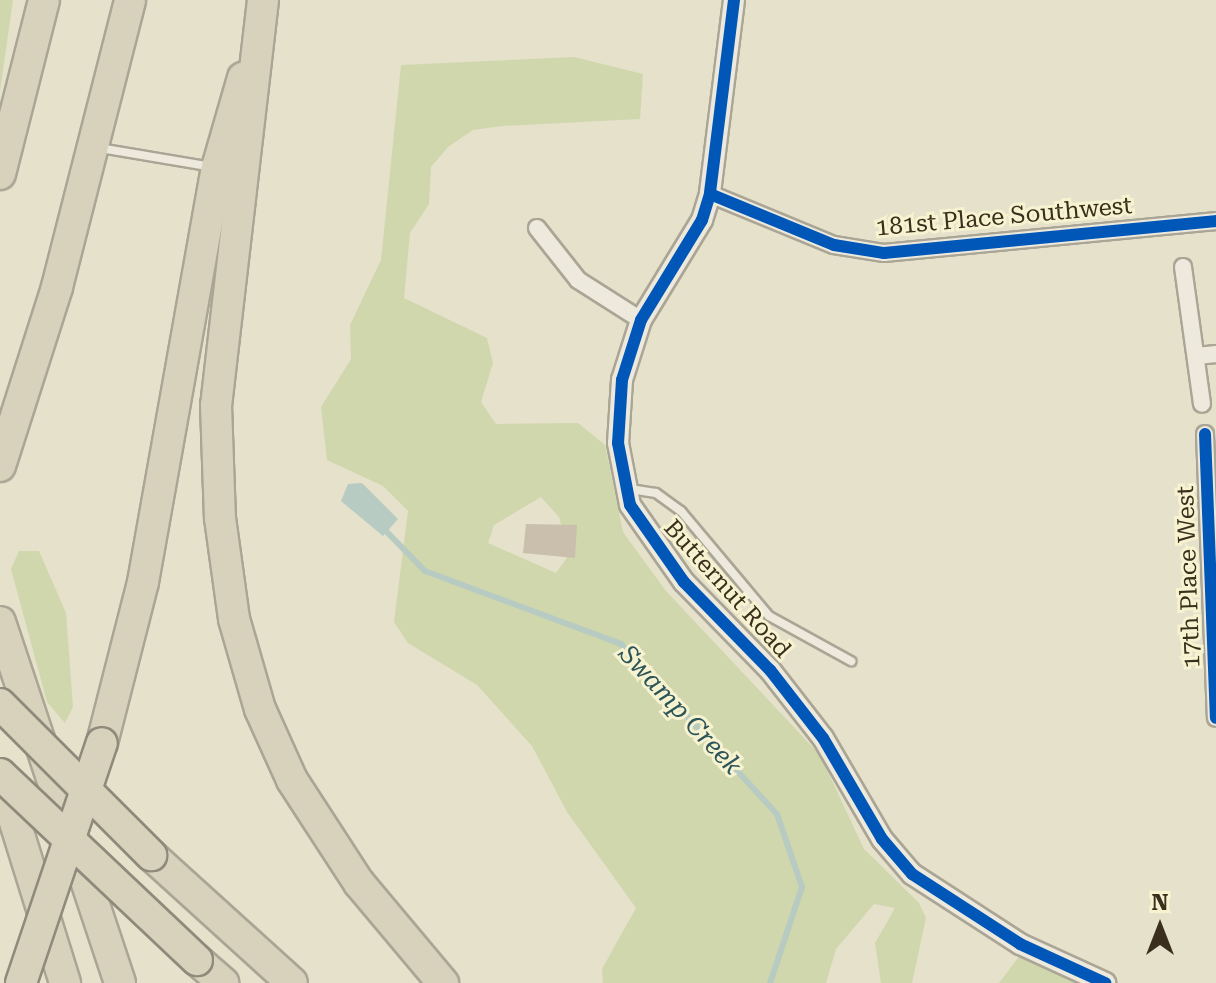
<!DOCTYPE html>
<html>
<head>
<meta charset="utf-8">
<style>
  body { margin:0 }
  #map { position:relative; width:1216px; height:983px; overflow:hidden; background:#e5e1cb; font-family:"Roboto Serif",serif }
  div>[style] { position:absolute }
  .green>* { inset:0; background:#d0d7ad }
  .water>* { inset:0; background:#b7cbc2 }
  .stream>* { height:6px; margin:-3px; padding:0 3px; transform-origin:3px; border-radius:3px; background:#b7cbc2 }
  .building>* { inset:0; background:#c9bfac }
  .roads { filter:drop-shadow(2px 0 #aaa595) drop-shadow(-2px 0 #aaa595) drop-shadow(0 2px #aaa595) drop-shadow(0 -2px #aaa595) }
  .service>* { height:8px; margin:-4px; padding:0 4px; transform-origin:4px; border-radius:4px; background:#edeadd }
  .minor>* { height:16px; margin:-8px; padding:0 8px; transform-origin:8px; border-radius:8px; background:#edeadd }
  .tertiary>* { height:20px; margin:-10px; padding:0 10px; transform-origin:10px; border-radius:10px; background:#edeadd }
  .motorway>* { height:30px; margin:-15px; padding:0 15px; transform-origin:15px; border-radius:15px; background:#d8d2bc }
  .bridges { filter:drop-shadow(2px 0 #8f8a7b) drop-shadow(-2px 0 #8f8a7b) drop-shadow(0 2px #8f8a7b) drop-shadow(0 -2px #8f8a7b) }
  .motorway-bridge>* { height:30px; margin:-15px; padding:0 15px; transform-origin:15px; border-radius:15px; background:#d8d2bc }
  .cycleway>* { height:12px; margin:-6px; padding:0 6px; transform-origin:6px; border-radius:6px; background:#0057b8 }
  span { translate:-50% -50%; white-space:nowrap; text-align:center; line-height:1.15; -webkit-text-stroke:6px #f7f2d0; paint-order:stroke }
  .street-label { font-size:24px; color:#392f1c }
  .water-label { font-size:26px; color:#2b5559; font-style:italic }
  .north { position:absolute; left:1120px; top:887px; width:80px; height:80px; -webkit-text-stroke:6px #f7f2d0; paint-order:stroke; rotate:0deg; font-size:22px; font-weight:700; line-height:32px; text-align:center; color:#392f1c }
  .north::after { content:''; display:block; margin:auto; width:28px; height:36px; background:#392f1c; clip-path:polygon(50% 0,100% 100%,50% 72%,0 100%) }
</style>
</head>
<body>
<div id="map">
  <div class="green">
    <div style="clip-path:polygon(0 0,13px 0,0 91px)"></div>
    <div style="clip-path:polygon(evenodd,574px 57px,643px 74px,640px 119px,502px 126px,473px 130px,448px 147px,431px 167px,429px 204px,410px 233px,404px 298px,487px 338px,493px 363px,481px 402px,496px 424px,578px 423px,605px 445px,623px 532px,666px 591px,820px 755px,864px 849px,919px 903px,926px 918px,912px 983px,881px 983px,875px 943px,895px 908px,874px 904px,836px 949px,826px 983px,603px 983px,602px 969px,636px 908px,567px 812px,532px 746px,477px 685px,408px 643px,394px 622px,408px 511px,383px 486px,327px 460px,321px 407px,351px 359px,350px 325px,381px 260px,401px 65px,574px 57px,541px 497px,559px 517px,566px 540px,566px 559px,556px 573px,488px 543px,494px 525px,541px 497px)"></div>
    <div style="clip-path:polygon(19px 551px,39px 551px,66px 613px,73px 707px,65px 723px,47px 702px,11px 569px)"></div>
    <div style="clip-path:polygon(1021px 954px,1083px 983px,999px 983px)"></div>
  </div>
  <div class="water">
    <div style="clip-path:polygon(362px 483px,398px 519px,383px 536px,341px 501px,348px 484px)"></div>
  </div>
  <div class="stream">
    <div style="left:384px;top:529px;width:59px;rotate:45.7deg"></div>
    <div style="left:425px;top:571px;width:209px;rotate:20.4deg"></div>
    <div style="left:621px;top:644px;width:231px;rotate:47.5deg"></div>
    <div style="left:777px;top:814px;width:77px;rotate:71.1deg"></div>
    <div style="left:802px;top:887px;width:101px;rotate:108.4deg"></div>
  </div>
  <div class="building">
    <div style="clip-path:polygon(526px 524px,577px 525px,575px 558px,523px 553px)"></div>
  </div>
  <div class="roads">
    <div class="service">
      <div style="left:100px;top:148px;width:114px;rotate:9.6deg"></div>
      <div style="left:630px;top:489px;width:26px;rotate:9deg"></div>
      <div style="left:656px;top:493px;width:31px;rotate:36deg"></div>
      <div style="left:681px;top:511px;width:137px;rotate:50deg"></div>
      <div style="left:769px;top:616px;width:94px;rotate:28.8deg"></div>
    </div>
    <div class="minor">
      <div style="left:710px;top:194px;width:134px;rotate:22.4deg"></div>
      <div style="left:834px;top:245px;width:51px;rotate:9.1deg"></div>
      <div style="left:884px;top:253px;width:334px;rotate:-5.5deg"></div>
      <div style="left:537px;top:228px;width:66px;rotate:51.7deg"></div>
      <div style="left:578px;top:280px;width:75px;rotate:32.4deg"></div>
      <div style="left:1183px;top:267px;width:138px;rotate:82.1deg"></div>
      <div style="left:1197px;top:356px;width:19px;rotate:-6deg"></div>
      <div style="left:1205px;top:434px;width:284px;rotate:87.8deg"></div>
    </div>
    <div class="tertiary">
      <div style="left:734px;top:0;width:195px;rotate:97.1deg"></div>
      <div style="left:710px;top:194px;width:27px;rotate:107deg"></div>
      <div style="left:702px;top:220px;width:117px;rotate:121.4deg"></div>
      <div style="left:641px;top:320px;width:63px;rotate:107.6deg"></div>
      <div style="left:622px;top:380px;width:63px;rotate:93.6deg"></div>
      <div style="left:618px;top:443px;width:63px;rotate:79deg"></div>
      <div style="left:630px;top:505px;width:94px;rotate:55deg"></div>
      <div style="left:684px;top:582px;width:123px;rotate:45.7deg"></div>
      <div style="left:770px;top:670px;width:86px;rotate:52.1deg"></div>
      <div style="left:823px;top:738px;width:117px;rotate:59.7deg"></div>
      <div style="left:882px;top:839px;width:46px;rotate:49.4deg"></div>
      <div style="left:912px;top:874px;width:129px;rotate:32.9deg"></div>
      <div style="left:1020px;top:944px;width:94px;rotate:24.6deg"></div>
    </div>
    <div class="motorway">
      <div style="left:263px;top:0;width:408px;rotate:96.6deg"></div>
      <div style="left:216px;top:405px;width:113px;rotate:88deg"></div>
      <div style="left:220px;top:518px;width:102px;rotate:82.1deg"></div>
      <div style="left:234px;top:619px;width:94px;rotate:73.9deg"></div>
      <div style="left:260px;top:709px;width:78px;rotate:65.7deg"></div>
      <div style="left:292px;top:780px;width:123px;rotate:57deg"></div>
      <div style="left:359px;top:883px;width:131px;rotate:50deg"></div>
      <div style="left:0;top:174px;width:179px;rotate:-75.8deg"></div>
      <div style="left:0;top:466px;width:188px;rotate:-72.3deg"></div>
      <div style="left:57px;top:287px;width:296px;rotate:-75.7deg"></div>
      <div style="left:0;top:622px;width:380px;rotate:71.6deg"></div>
      <div style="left:102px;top:743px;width:166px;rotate:-75.7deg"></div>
      <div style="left:143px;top:582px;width:421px;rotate:-79.9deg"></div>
      <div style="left:217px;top:168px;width:94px;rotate:-73.9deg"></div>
      <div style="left:0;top:774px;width:219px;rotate:72.7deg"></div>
      <div style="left:151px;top:855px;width:190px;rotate:42.2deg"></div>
      <div style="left:197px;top:960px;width:35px;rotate:41deg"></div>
    </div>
  </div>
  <div class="bridges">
    <div class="motorway-bridge">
      <div style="left:0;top:704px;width:214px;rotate:45deg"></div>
      <div style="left:0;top:774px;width:271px;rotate:43.4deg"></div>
      <div style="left:21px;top:983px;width:253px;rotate:-71.4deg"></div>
    </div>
  </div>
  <div class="cycleway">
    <div style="left:734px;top:0;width:195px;rotate:97.1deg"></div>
    <div style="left:710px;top:194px;width:27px;rotate:107deg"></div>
    <div style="left:702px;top:220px;width:117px;rotate:121.4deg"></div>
    <div style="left:641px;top:320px;width:63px;rotate:107.6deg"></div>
    <div style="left:622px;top:380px;width:63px;rotate:93.6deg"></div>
    <div style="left:618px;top:443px;width:63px;rotate:79deg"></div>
    <div style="left:630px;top:505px;width:94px;rotate:55deg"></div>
    <div style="left:684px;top:582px;width:123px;rotate:45.7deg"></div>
    <div style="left:770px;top:670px;width:86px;rotate:52.1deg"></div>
    <div style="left:823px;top:738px;width:117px;rotate:59.7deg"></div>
    <div style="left:882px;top:839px;width:46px;rotate:49.4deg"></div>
    <div style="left:912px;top:874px;width:129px;rotate:32.9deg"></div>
    <div style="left:1020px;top:944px;width:94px;rotate:24.6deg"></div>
    <div style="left:710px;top:194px;width:134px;rotate:22.4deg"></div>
    <div style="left:834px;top:245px;width:51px;rotate:9.1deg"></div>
    <div style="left:884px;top:253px;width:334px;rotate:-5.5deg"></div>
    <div style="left:1205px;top:434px;width:284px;rotate:87.8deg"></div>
  </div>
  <div class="street-label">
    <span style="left:1004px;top:217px;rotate:-5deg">181st Place Southwest</span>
    <span style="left:1189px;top:577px;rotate:-92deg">17th Place West</span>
    <span style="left:727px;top:589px;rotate:48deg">Butternut Road</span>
  </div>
  <div class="water-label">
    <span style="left:680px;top:710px;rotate:47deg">Swamp Creek</span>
  </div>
  <div class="north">N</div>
</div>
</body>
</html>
